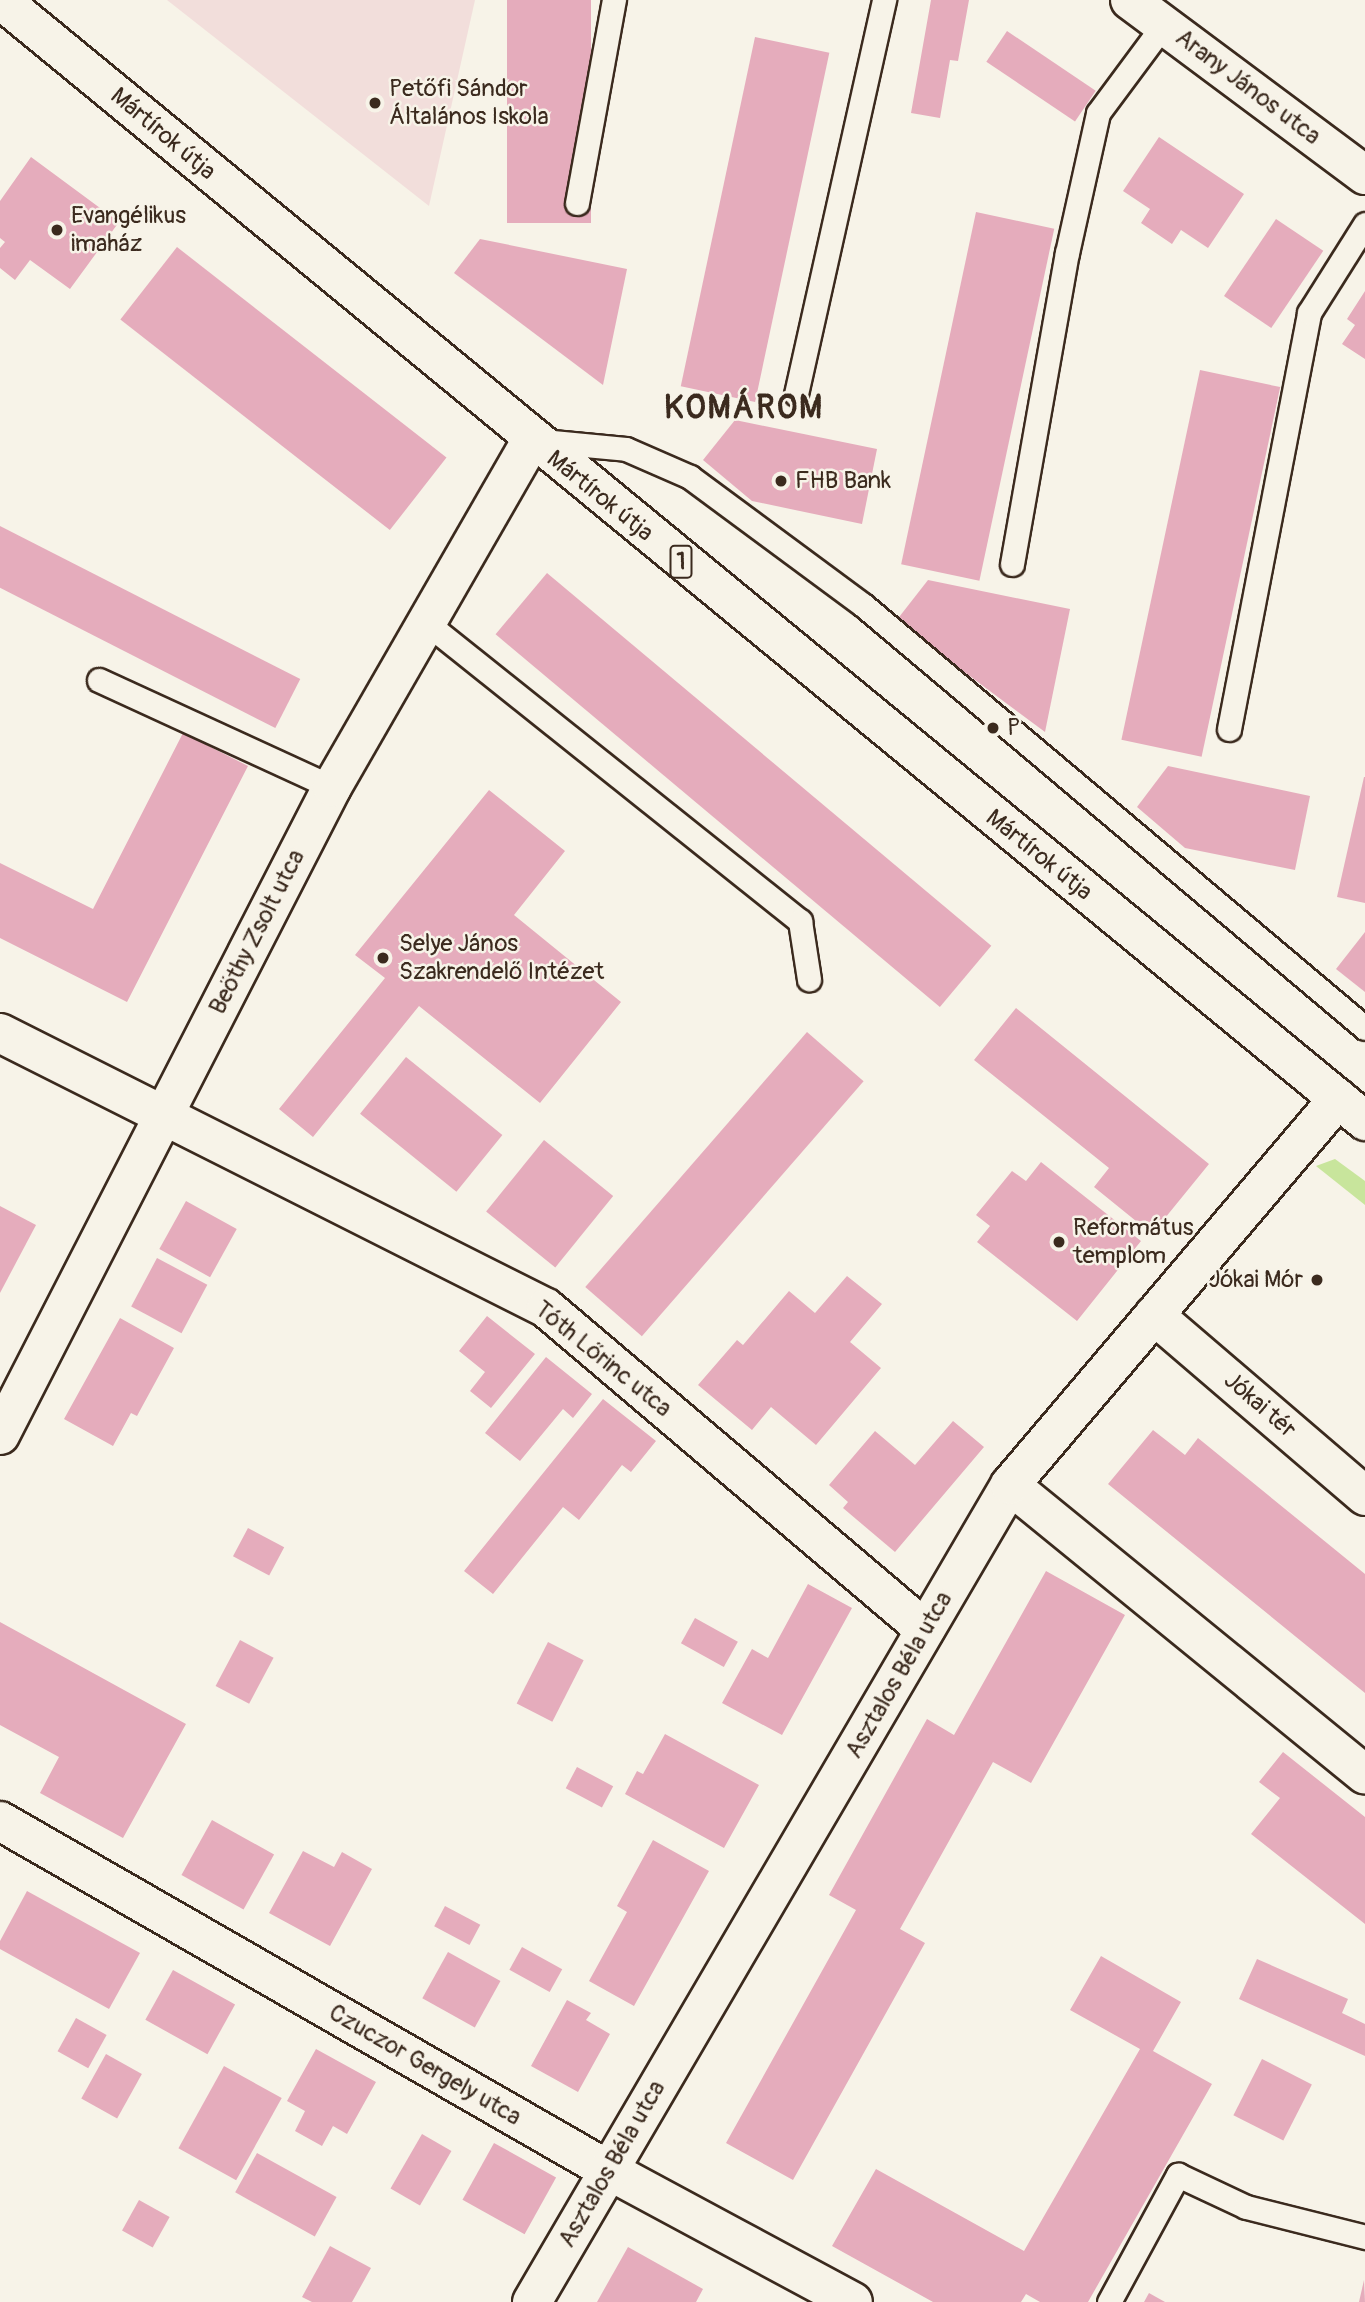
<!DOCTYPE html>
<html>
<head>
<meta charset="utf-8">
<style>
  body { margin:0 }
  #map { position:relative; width:1365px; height:2302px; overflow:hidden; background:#f7f3e8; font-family:Pangolin,sans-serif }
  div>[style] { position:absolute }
  .built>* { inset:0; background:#f2dedb }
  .green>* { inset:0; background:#c8e59c }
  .building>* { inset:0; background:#e5acbc; transform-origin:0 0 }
  .roads { filter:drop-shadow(2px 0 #3b2a1e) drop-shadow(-2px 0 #3b2a1e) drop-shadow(0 2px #3b2a1e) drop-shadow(0 -2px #3b2a1e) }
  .lane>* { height:23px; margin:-11.5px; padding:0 11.5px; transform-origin:11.5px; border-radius:11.5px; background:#f7f3e8 }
  .street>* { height:38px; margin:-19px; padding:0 19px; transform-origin:19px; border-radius:19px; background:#f7f3e8 }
  .primary>* { height:38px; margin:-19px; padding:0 19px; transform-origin:19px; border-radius:19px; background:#f7f3e8 }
  .dots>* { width:19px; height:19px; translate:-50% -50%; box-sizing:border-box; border:4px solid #f7f3e8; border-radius:50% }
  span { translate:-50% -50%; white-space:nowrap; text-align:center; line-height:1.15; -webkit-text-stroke:5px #f7f3e8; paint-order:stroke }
  .shield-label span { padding:2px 5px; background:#f7f3e8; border:2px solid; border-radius:5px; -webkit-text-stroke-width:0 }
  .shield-label { font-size:23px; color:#3b2a1e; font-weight:700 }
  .street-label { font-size:24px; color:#3b2a1e }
  .poi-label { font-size:24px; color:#3b2a1e }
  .left { translate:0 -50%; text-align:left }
  .right { translate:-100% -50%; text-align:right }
  .district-label { font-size:32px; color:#3b2a1e; font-weight:700; letter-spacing:2px }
</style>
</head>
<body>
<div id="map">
  <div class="built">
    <div style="clip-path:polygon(167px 0,475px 0,429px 206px)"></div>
  </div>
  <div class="green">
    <div style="clip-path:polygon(1335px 1159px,1365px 1181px,1365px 1205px,1316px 1166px)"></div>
  </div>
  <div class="building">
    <div style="left:507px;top:0;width:84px;height:223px"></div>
    <div style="clip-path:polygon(931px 0,969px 0,958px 61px,950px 60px,940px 118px,911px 113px)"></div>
    <div style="left:1007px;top:31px;width:107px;height:37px;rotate:34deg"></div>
    <div style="left:755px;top:37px;width:76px;height:357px;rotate:12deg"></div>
    <div style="clip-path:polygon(1159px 137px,1244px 194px,1208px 248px,1181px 230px,1172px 244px,1141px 223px,1150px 209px,1123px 191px)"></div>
    <div style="clip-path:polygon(31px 157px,119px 222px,70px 289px,30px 260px,15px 280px,0 268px,0 248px,5px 242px,0 238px,0 201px)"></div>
    <div style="left:976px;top:212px;width:80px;height:360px;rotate:12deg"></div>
    <div style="left:1276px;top:219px;width:57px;height:93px;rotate:34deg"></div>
    <div style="clip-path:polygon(480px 239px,627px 269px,603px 385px,454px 273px)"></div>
    <div style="left:177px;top:247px;width:342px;height:92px;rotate:38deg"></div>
    <div style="clip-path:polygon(1365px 291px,1365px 359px,1342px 344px,1355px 325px,1347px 319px)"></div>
    <div style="left:1200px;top:370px;width:82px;height:378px;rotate:12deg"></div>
    <div style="clip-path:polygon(735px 420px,877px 449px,862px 524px,752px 501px,703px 460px)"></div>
    <div style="left:0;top:526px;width:337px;height:55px;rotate:27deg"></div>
    <div style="left:547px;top:573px;width:580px;height:80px;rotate:40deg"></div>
    <div style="clip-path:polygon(928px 580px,1070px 609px,1045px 732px,896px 621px)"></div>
    <div style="clip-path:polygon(183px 733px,248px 766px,127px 1002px,0 938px,0 863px,93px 909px)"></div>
    <div style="clip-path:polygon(1168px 766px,1310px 796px,1295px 870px,1185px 848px,1137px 807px)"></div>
    <div style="clip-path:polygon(1364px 777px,1365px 777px,1365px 903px,1337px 897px)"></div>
    <div style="clip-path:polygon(489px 790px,565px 851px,514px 915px,621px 1002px,540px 1103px,419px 1006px,313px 1137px,279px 1109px,385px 978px,355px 955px)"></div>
    <div style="clip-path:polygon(1365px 932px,1365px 992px,1336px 969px)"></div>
    <div style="clip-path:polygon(1016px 1008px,1209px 1164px,1152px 1234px,1094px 1187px,1109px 1168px,974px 1060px)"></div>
    <div style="left:807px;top:1032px;width:75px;height:338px;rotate:41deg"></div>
    <div style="left:406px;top:1057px;width:124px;height:73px;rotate:39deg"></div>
    <div style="left:544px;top:1140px;width:89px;height:92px;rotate:39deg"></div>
    <div style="clip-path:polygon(1041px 1162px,1141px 1241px,1077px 1321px,977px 1242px,990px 1226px,976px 1215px,1012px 1171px,1026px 1181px)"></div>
    <div style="left:186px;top:1201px;width:58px;height:55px;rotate:29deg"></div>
    <div style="clip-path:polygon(0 1206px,36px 1225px,0 1293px)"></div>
    <div style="left:157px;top:1258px;width:57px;height:55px;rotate:28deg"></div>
    <div style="clip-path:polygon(847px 1276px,882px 1304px,850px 1342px,881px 1368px,816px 1445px,771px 1407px,752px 1430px,698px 1385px,737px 1340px,743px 1345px,789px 1291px,815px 1313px)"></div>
    <div style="clip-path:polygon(487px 1316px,535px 1354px,491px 1408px,470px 1391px,485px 1372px,459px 1351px)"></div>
    <div style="clip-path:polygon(120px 1318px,174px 1348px,137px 1416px,131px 1413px,113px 1446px,64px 1419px)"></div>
    <div style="clip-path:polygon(546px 1357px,592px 1394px,573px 1418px,563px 1409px,520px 1461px,485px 1433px)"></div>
    <div style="clip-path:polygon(603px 1399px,656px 1441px,631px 1472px,622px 1465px,579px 1520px,563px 1507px,493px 1594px,464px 1571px)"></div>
    <div style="clip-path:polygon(953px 1421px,984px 1447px,895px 1552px,843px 1508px,848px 1502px,829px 1485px,875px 1431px,915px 1465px)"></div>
    <div style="clip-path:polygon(1153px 1430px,1185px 1455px,1198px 1438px,1365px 1574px,1365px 1693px,1108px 1484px)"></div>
    <div style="left:248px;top:1528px;width:41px;height:32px;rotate:28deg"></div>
    <div style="clip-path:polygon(1046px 1571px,1125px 1615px,1031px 1783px,993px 1762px,900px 1929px,925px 1943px,793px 2180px,726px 2143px,856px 1910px,829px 1895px,927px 1719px,954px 1735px)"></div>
    <div style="clip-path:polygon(808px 1584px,852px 1608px,782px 1735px,722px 1703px,752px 1649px,768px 1658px)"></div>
    <div style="left:695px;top:1618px;width:49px;height:29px;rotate:29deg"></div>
    <div style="clip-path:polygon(0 1622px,186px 1724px,123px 1838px,40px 1793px,59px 1757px,0 1725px)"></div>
    <div style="left:240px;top:1640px;width:38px;height:52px;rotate:28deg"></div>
    <div style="left:548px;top:1642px;width:40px;height:69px;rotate:27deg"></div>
    <div style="clip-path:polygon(665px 1734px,759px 1785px,724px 1848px,625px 1794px,637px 1771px,643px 1774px)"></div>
    <div style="clip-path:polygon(1283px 1752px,1365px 1817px,1365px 1924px,1251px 1834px,1280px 1798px,1259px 1782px)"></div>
    <div style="left:577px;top:1767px;width:41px;height:24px;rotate:28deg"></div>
    <div style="left:212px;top:1820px;width:71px;height:63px;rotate:29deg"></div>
    <div style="clip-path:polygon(653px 1840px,709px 1871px,634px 2006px,589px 1981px,627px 1912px,617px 1906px)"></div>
    <div style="clip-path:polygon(303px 1851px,334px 1867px,342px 1852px,372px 1869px,330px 1946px,269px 1913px)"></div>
    <div style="clip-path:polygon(27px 1891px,140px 1953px,109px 2009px,0 1949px,0 1941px)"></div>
    <div style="left:445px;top:1906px;width:40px;height:23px;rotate:28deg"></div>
    <div style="left:522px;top:1947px;width:46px;height:26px;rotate:29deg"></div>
    <div style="left:448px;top:1952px;width:60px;height:53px;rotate:29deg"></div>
    <div style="clip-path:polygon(1101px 1956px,1181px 2002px,1153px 2051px,1212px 2084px,1088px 2302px,1040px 2302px,1026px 2294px,1021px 2302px,933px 2302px,832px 2246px,876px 2169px,1024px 2251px,1140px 2049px,1070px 2010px)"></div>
    <div style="clip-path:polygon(1257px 1959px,1348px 1999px,1342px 2013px,1365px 2024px,1365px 2056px,1239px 1999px)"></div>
    <div style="left:173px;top:1970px;width:71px;height:57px;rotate:29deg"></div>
    <div style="clip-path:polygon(567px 2000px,591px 2013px,586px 2020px,610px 2034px,578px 2092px,531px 2066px)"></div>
    <div style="left:76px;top:2018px;width:35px;height:38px;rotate:29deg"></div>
    <div style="clip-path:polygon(316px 2049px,376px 2082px,347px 2134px,333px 2126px,322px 2146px,295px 2131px,305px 2111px,287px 2101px)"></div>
    <div style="left:106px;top:2054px;width:41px;height:51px;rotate:29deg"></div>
    <div style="left:1262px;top:2059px;width:56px;height:63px;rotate:27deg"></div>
    <div style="left:224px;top:2066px;width:66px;height:94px;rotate:29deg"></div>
    <div style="left:422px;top:2134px;width:34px;height:63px;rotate:30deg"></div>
    <div style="left:494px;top:2143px;width:71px;height:65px;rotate:29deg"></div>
    <div style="left:257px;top:2153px;width:91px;height:45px;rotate:29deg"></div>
    <div style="left:139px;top:2200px;width:35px;height:35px;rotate:29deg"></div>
    <div style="clip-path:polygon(330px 2246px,371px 2268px,352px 2302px,312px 2302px,302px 2297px)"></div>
    <div style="clip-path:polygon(628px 2247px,703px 2289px,696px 2302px,597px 2302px)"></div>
    <div style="clip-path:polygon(1364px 2280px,1365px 2302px,1359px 2302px)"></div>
    <div style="clip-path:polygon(1149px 2293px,1165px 2302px,1144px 2302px)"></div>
  </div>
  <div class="roads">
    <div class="lane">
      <div style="left:577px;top:203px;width:206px;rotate:-79.7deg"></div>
      <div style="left:796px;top:394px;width:404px;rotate:-77.4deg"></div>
      <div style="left:542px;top:441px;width:84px;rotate:5.4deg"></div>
      <div style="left:626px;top:449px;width:70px;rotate:23.6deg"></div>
      <div style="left:690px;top:477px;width:215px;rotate:36.5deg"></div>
      <div style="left:863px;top:605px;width:656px;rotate:40.12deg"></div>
      <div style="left:1012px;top:564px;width:316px;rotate:-80deg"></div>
      <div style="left:1067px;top:253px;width:143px;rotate:-77.5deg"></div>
      <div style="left:1098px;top:113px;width:111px;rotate:-53.4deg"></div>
      <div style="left:429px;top:625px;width:475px;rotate:38.6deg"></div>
      <div style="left:800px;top:921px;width:59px;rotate:81.2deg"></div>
      <div style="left:99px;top:680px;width:256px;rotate:24.7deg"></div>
      <div style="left:1229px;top:729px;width:424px;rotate:-79.1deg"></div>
      <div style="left:1309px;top:313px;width:105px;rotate:-57.8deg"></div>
      <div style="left:1109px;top:2302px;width:145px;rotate:-61.5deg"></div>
      <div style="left:1178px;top:2175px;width:75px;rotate:25.2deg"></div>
      <div style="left:1246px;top:2207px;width:123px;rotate:14.1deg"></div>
    </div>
    <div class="street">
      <div style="left:1130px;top:0;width:293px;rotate:36.7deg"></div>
      <div style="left:0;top:1033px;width:611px;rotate:26.73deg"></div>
      <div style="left:546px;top:1308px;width:497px;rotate:40.3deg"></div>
      <div style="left:1154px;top:1315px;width:278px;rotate:40.6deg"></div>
      <div style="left:0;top:1435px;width:728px;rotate:-62.87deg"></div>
      <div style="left:332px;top:787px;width:401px;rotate:-60.1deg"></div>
      <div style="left:1010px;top:1485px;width:458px;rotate:39.2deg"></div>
      <div style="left:0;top:1821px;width:701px;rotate:29.86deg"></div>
      <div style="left:608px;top:2170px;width:278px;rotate:28.3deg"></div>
      <div style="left:532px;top:2302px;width:947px;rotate:-59.67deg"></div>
      <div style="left:1010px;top:1485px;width:507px;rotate:-49.64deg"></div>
    </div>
    <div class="primary">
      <div style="left:1px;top:0;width:1766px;rotate:39.41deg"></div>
    </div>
  </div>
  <div class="dots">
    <div style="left:375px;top:103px;background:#3b2a1e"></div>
    <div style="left:57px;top:230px;background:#3b2a1e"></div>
    <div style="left:781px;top:481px;background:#3b2a1e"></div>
    <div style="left:993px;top:728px;background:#3b2a1e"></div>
    <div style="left:383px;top:958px;background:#3b2a1e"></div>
    <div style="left:1059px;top:1242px;background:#3b2a1e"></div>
    <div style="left:1317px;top:1280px;background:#3b2a1e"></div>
  </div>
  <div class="shield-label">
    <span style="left:681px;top:562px">1</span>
  </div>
  <div class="street-label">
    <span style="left:1248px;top:87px;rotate:37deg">Arany János utca</span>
    <span style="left:163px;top:134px;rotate:40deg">Mártírok útja</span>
    <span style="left:600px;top:496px;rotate:39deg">Mártírok útja</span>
    <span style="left:1039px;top:855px;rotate:39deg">Mártírok útja</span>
    <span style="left:257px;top:932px;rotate:-63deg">Beöthy Zsolt utca</span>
    <span style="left:603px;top:1359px;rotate:39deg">Tóth Lőrinc utca</span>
    <span style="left:1260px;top:1405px;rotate:41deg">Jókai tér</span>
    <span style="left:899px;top:1675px;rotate:-60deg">Asztalos Béla utca</span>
    <span style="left:425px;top:2065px;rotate:30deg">Czuczor Gergely utca</span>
    <span style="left:612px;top:2164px;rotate:-60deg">Asztalos Béla utca</span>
  </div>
  <div class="poi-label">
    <span class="left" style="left:389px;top:103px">Petőfi Sándor<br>Általános Iskola</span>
    <span class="left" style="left:71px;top:230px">Evangélikus<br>imaház</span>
    <span class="left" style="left:795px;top:481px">FHB Bank</span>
    <span class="left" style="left:1007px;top:728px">P</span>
    <span class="left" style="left:399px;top:958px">Selye János<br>Szakrendelő Intézet</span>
    <span class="left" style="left:1073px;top:1242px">Református<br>templom</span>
    <span class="right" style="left:1303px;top:1280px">Jókai Mór</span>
  </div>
  <div class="district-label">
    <span style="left:744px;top:408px">KOMÁROM</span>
  </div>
</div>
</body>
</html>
